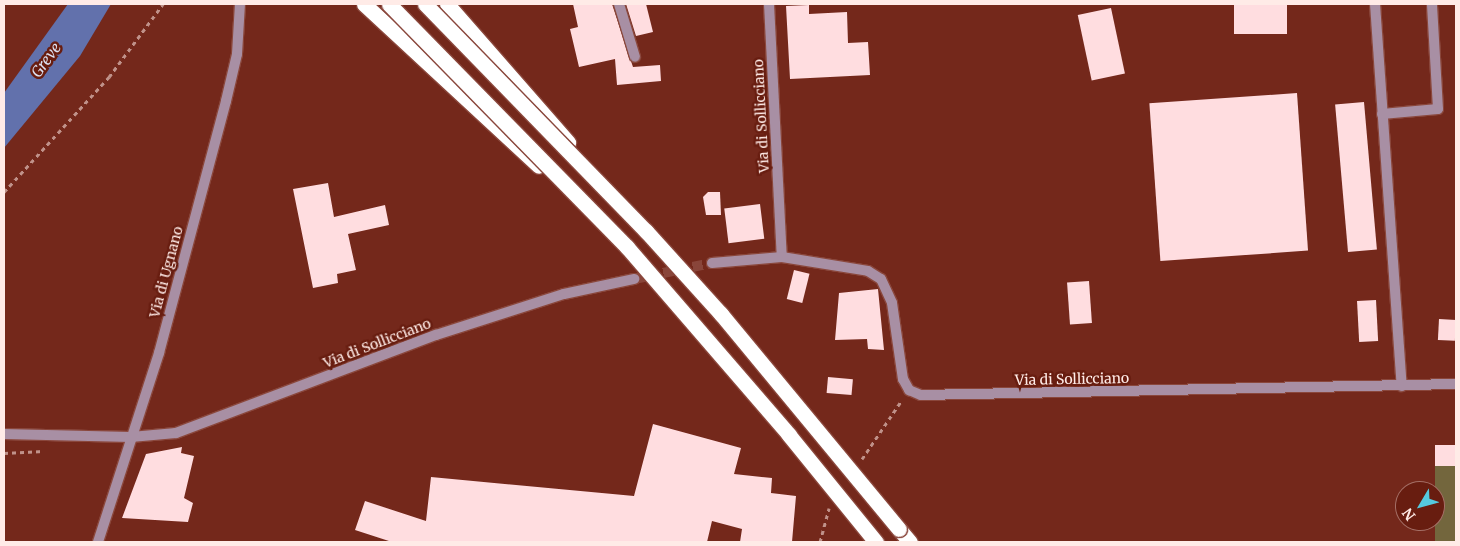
<!DOCTYPE html>
<html>
<head>
<meta charset="utf-8">
<style>
  body { margin:0 }
  #map { position:relative; width:1460px; height:546px; overflow:hidden; background:#74281b; font-family:Merriweather,serif }
  div>[style] { position:absolute }
  .green>* { inset:0; background:#73663d; transform-origin:0 0 }
  .water>* { inset:0; background:#6271ac }
  .building>* { inset:0; background:#ffdde0; transform-origin:0 0 }
  .street-tunnel>* { height:10px; margin-top:-5px; transform-origin:0; background:repeating-linear-gradient(90deg,#89453a 0 10px,transparent 0 15px) }
  .path>* { height:3px; margin-top:-1.5px; transform-origin:0; background:repeating-linear-gradient(90deg,#c0928a 0 4px,transparent 0 8px) }
  .roads { filter:drop-shadow(1px 0 #8a473c) drop-shadow(-1px 0 #8a473c) drop-shadow(0 1px #8a473c) drop-shadow(0 -1px #8a473c) }
  .lane>* { height:10px; margin:-5px; padding:0 5px; transform-origin:5px; border-radius:5px; background:#a88fa4 }
  .street>* { height:10px; margin:-5px; padding:0 5px; transform-origin:5px; border-radius:5px; background:#a88fa4 }
  .highway>* { height:15px; margin:-7.5px; padding:0 7.5px; transform-origin:7.5px; border-radius:7.5px; background:#fff }
  .bridges { filter:drop-shadow(1px 0 #8a473c) drop-shadow(-1px 0 #8a473c) drop-shadow(0 1px #8a473c) drop-shadow(0 -1px #8a473c) }
  .highway-bridge>* { height:15px; margin:-7.5px; padding:0 7.5px; transform-origin:7.5px; border-radius:7.5px; background:#fff }
  span { translate:-50% -50%; white-space:nowrap; text-align:center; line-height:1.15; -webkit-text-stroke:5px #681d10; paint-order:stroke }
  .street-label { font-size:14px; color:#ffebe7 }
  .water-label { font-size:15px; color:#dce2f3; font-style:italic }
  .frame { position:absolute; inset:0; border:5px solid #ffebe7; pointer-events:none }
  .north { position:absolute; left:1395px; top:481px; width:50px; height:50px; box-sizing:border-box; background:#681d10; border:1px solid #a46f66; border-radius:50%; rotate:233deg; font-size:14px; font-weight:700; line-height:20px; text-align:center; color:#ffebe7 }
  .north::after { content:''; display:block; margin:auto; width:18px; height:22px; background:#55cadf; clip-path:polygon(50% 0,100% 100%,50% 72%,0 100%) }
</style>
</head>
<body>
<div id="map">
  <div class="green">
    <div style="left:1435px;top:445px;width:21px;height:97px"></div>
  </div>
  <div class="water">
    <div style="clip-path:polygon(68px 4px,111px 4px,80px 56px,4px 148px,4px 93px)"></div>
  </div>
  <div class="building">
    <div style="clip-path:polygon(573px 4px,612px 4px,633px 67px,660px 65px,661px 81px,617px 85px,615px 59px,579px 67px,570px 29px,578px 27px)"></div>
    <div style="clip-path:polygon(626px 4px,646px 4px,653px 32px,636px 36px)"></div>
    <div style="left:1234px;top:4px;width:53px;height:30px"></div>
    <div style="clip-path:polygon(809px 5px,809px 14px,847px 12px,848px 43px,868px 42px,870px 75px,790px 79px,786px 6px)"></div>
    <div style="left:1111px;top:8px;width:67px;height:34px;rotate:78deg"></div>
    <div style="left:1297px;top:93px;width:158px;height:148px;rotate:86deg"></div>
    <div style="left:1364px;top:102px;width:148px;height:29px;rotate:85deg"></div>
    <div style="clip-path:polygon(328px 183px,334px 217px,385px 205px,389px 225px,348px 234px,356px 270px,337px 274px,338px 283px,313px 288px,293px 189px)"></div>
    <div style="clip-path:polygon(708px 192px,720px 192px,721px 215px,706px 215px,703px 197px)"></div>
    <div style="left:760px;top:204px;width:35px;height:36px;rotate:83deg"></div>
    <div style="left:794px;top:270px;width:16px;height:30px;rotate:14deg"></div>
    <div style="left:1089px;top:281px;width:42px;height:22px;rotate:86deg"></div>
    <div style="clip-path:polygon(878px 289px,884px 350px,868px 349px,867px 339px,835px 340px,839px 293px)"></div>
    <div style="left:1376px;top:300px;width:41px;height:19px;rotate:87deg"></div>
    <div style="left:1439px;top:319px;width:17px;height:21px;rotate:3deg"></div>
    <div style="left:828px;top:377px;width:25px;height:16px;rotate:5deg"></div>
    <div style="clip-path:polygon(653px 424px,741px 448px,734px 474px,772px 478px,771px 493px,796px 496px,792px 542px,740px 542px,742px 529px,712px 521px,707px 542px,392px 542px,355px 530px,365px 501px,426px 521px,431px 477px,634px 496px)"></div>
    <div style="left:1435px;top:445px;width:21px;height:21px"></div>
    <div style="clip-path:polygon(182px 447px,181px 453px,194px 456px,184px 498px,193px 503px,188px 522px,122px 518px,146px 454px)"></div>
  </div>
  <div class="street-tunnel">
    <div style="left:634px;top:279px;width:80px;rotate:-11.6deg"></div>
  </div>
  <div class="path">
    <div style="left:4px;top:192px;width:156px;rotate:-47.6deg"></div>
    <div style="left:109px;top:77px;width:91px;rotate:-53.5deg"></div>
    <div style="left:4px;top:453px;width:40px;rotate:-2.9deg"></div>
    <div style="left:862px;top:459px;width:71px;rotate:-55.9deg"></div>
    <div style="left:820px;top:542px;width:35px;rotate:-75deg"></div>
  </div>
  <div class="roads">
    <div class="lane">
      <div style="left:1375px;top:4px;width:383px;rotate:86deg"></div>
      <div style="left:1382px;top:114px;width:56px;rotate:-5.1deg"></div>
      <div style="left:1438px;top:109px;width:105px;rotate:-93.3deg"></div>
      <div style="left:4px;top:434px;width:127px;rotate:1.4deg"></div>
    </div>
    <div class="street">
      <div style="left:619px;top:4px;width:55px;rotate:73.2deg"></div>
      <div style="left:769px;top:4px;width:253px;rotate:87.1deg"></div>
      <div style="left:712px;top:263px;width:70px;rotate:-4.9deg"></div>
      <div style="left:782px;top:257px;width:87px;rotate:9.2deg"></div>
      <div style="left:868px;top:271px;width:15px;rotate:32deg"></div>
      <div style="left:881px;top:279px;width:26px;rotate:65deg"></div>
      <div style="left:892px;top:303px;width:77px;rotate:81.8deg"></div>
      <div style="left:903px;top:379px;width:13px;rotate:61deg"></div>
      <div style="left:909px;top:390px;width:13px;rotate:23deg"></div>
      <div style="left:921px;top:395px;width:535px;rotate:-1.18deg"></div>
      <div style="left:131px;top:437px;width:45px;rotate:-5.1deg"></div>
      <div style="left:176px;top:433px;width:278px;rotate:-20.7deg"></div>
      <div style="left:436px;top:335px;width:134px;rotate:-17.8deg"></div>
      <div style="left:564px;top:294px;width:72px;rotate:-12.1deg"></div>
      <div style="left:98px;top:542px;width:199px;rotate:-72.1deg"></div>
      <div style="left:159px;top:353px;width:261px;rotate:-75.1deg"></div>
      <div style="left:226px;top:101px;width:48px;rotate:-76.8deg"></div>
      <div style="left:237px;top:54px;width:50px;rotate:-86.6deg"></div>
    </div>
    <div class="highway">
      <div style="left:364px;top:4px;width:238px;rotate:42.8deg"></div>
      <div style="left:447px;top:4px;width:184px;rotate:48.8deg"></div>
      <div style="left:899px;top:529px;width:17px;rotate:50deg"></div>
    </div>
  </div>
  <div class="bridges">
    <div class="highway-bridge">
      <div style="left:389px;top:4px;width:340px;rotate:45.6deg"></div>
      <div style="left:627px;top:247px;width:248px;rotate:49.2deg"></div>
      <div style="left:789px;top:435px;width:138px;rotate:50.9deg"></div>
      <div style="left:425px;top:4px;width:317px;rotate:45.8deg"></div>
      <div style="left:646px;top:231px;width:112px;rotate:47.9deg"></div>
      <div style="left:721px;top:314px;width:279px;rotate:50.4deg"></div>
    </div>
  </div>
  <div class="street-label">
    <span style="left:761px;top:116px;rotate:-93deg">Via di Sollicciano</span>
    <span style="left:166px;top:272px;rotate:-75deg">Via di Ugnano</span>
    <span style="left:377px;top:343px;rotate:-21deg">Via di Sollicciano</span>
    <span style="left:1072px;top:379px;rotate:-1deg">Via di Sollicciano</span>
  </div>
  <div class="water-label">
    <span style="left:46px;top:60px;rotate:-54deg">Greve</span>
  </div>
  <div class="frame"></div>
  <div class="north">N</div>
</div>
</body>
</html>
